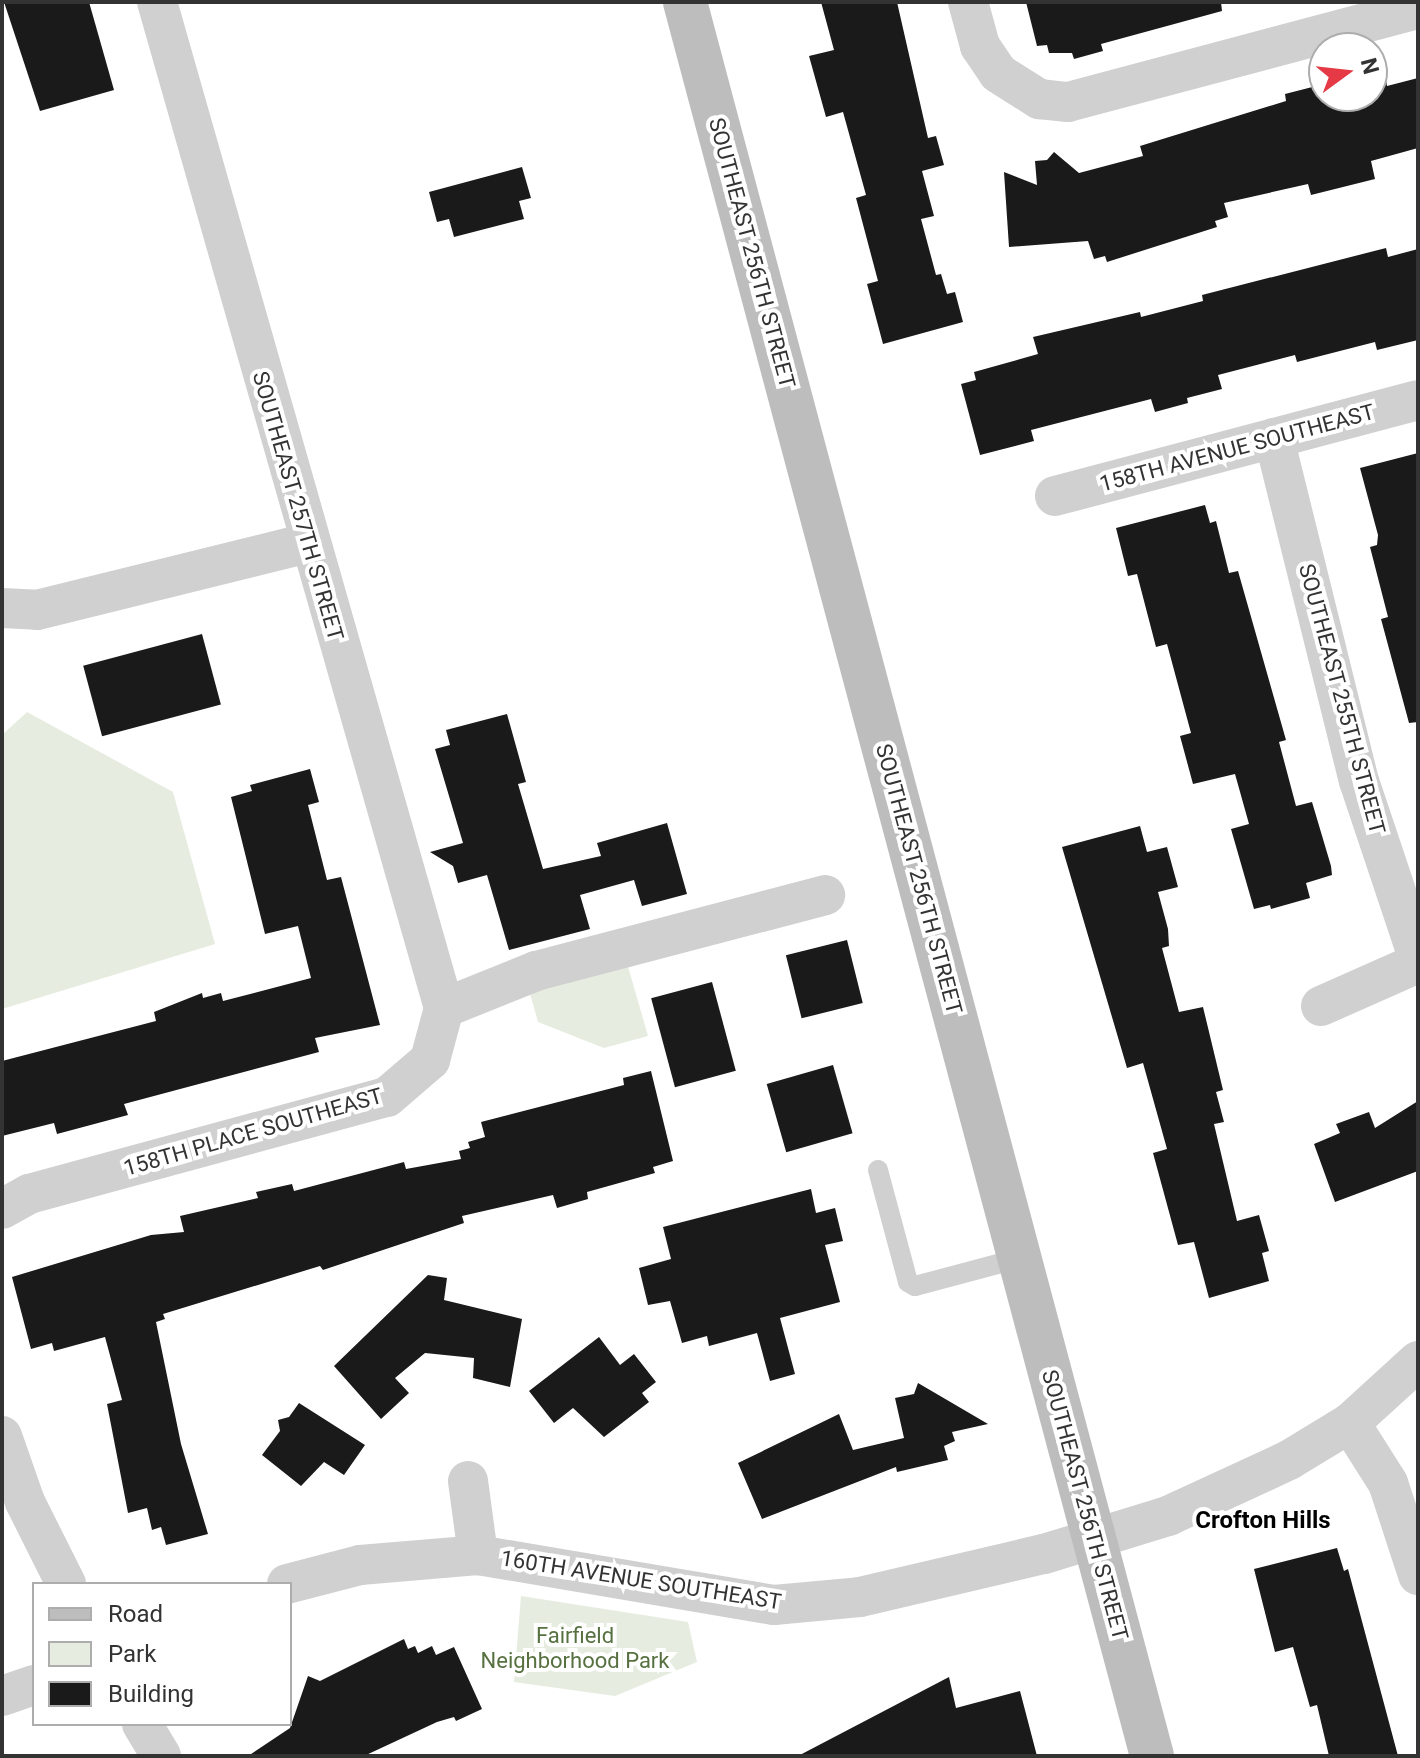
<!DOCTYPE html>
<html>
<head>
<meta charset="utf-8">
<style>
  body { margin:0 }
  #map { position:relative; width:1420px; height:1758px; overflow:hidden; background:#fff; font-family:Roboto,sans-serif }
  div>[style] { position:absolute }
  .green>* { inset:0; background:#e6ecdf }
  .building>* { inset:0; background:#1a1a1a; transform-origin:0 0 }
  .lane>* { height:20px; margin:-10px; padding:0 10px; transform-origin:10px; border-radius:10px; background:#d0d0d0 }
  .street>* { height:40px; margin:-20px; padding:0 20px; transform-origin:20px; border-radius:20px; background:#d0d0d0 }
  .secondary>* { height:44px; margin:-22px; padding:0 22px; transform-origin:22px; border-radius:22px; background:#bdbdbd }
  span { translate:-50% -50%; white-space:nowrap; text-align:center; line-height:1.15; -webkit-text-stroke:8px #fff; paint-order:stroke }
  .street-label { font-size:22px; color:#333 }
  .park-label { font-size:22px; color:#56703f }
  .neighbourhood-label { font-size:24px; color:#000; font-weight:700 }
  .frame { position:absolute; inset:0; border:4px solid #333; pointer-events:none }
  .legend { position:absolute; left:32px; top:1582px; width:260px; height:144px; box-sizing:border-box; background:#fff; border:2px solid #adadad; margin:0; padding:10px 14px; list-style:none; font-size:24px; color:#333 }
  .legend li { display:flex; align-items:center; gap:16px; height:40px }
  .legend b { width:40px; border:2px solid #adadad }
  .north { position:absolute; left:1308px; top:32px; width:80px; height:80px; box-sizing:border-box; background:#fff; border:2px solid #adadad; border-radius:50%; rotate:75deg; font-size:22px; font-weight:700; line-height:32px; text-align:center; color:#333 }
  .north::after { content:''; display:block; margin:auto; width:28px; height:36px; background:#e63946; clip-path:polygon(50% 0,100% 100%,50% 72%,0 100%) }
</style>
</head>
<body>
<div id="map">
  <div class="green">
    <div style="clip-path:polygon(27px 712px,173px 792px,215px 944px,2px 1009px,2px 735px)"></div>
    <div style="clip-path:polygon(627px 963px,648px 1036px,604px 1048px,538px 1022px,529px 990px)"></div>
    <div style="clip-path:polygon(521px 1596px,688px 1622px,697px 1662px,615px 1696px,514px 1682px)"></div>
  </div>
  <div class="building">
    <div style="clip-path:polygon(4px 2px,89px 2px,114px 90px,40px 111px)"></div>
    <div style="clip-path:polygon(821px 2px,897px 2px,928px 138px,936px 136px,944px 165px,922px 171px,934px 216px,921px 219px,936px 275px,941px 274px,947px 294px,955px 292px,963px 322px,883px 344px,867px 284px,878px 281px,856px 198px,866px 195px,843px 112px,826px 117px,809px 56px,834px 50px)"></div>
    <div style="clip-path:polygon(1026px 2px,1221px 2px,1222px 11px,1101px 44px,1103px 51px,1074px 59px,1072px 53px,1049px 53px,1047px 45px,1037px 46px)"></div>
    <div style="clip-path:polygon(1385px 74px,1387px 86px,1418px 78px,1418px 148px,1371px 161px,1375px 179px,1311px 195px,1308px 184px,1224px 203px,1228px 217px,1215px 221px,1217px 227px,1107px 262px,1105px 256px,1094px 259px,1088px 241px,1009px 247px,1004px 172px,1037px 185px,1035px 161px,1047px 160px,1054px 152px,1079px 173px,1143px 156px,1140px 146px,1286px 101px,1285px 94px,1324px 84px,1324px 96px,1372px 96px,1372px 78px)"></div>
    <div style="clip-path:polygon(522px 167px,531px 198px,519px 201px,524px 219px,454px 237px,449px 219px,437px 222px,429px 192px)"></div>
    <div style="clip-path:polygon(1386px 248px,1388px 257px,1418px 249px,1418px 340px,1377px 350px,1375px 342px,1297px 362px,1295px 355px,1218px 375px,1222px 389px,1187px 398px,1188px 403px,1155px 412px,1151px 399px,1031px 430px,1034px 441px,980px 455px,961px 384px,976px 380px,974px 372px,1038px 354px,1033px 337px,1140px 312px,1141px 317px,1203px 301px,1202px 295px)"></div>
    <div style="clip-path:polygon(1418px 453px,1418px 722px,1409px 723px,1381px 619px,1388px 617px,1370px 547px,1377px 545px,1378px 535px,1360px 468px)"></div>
    <div style="clip-path:polygon(1205px 505px,1210px 523px,1216px 521px,1229px 573px,1238px 571px,1286px 740px,1279px 742px,1296px 806px,1312px 802px,1331px 866px,1332px 875px,1306px 883px,1310px 898px,1271px 909px,1270px 905px,1254px 909px,1231px 829px,1249px 824px,1235px 774px,1193px 784px,1180px 736px,1191px 733px,1167px 644px,1156px 647px,1137px 574px,1128px 576px,1116px 528px)"></div>
    <div style="left:202px;top:634px;width:73px;height:123px;rotate:75deg"></div>
    <div style="clip-path:polygon(507px 714px,526px 782px,518px 784px,543px 869px,601px 856px,597px 843px,667px 823px,687px 894px,642px 906px,634px 880px,580px 895px,590px 929px,509px 950px,487px 875px,458px 883px,453px 866px,430px 852px,463px 843px,435px 749px,450px 745px,446px 730px)"></div>
    <div style="clip-path:polygon(310px 769px,319px 802px,308px 805px,327px 880px,341px 877px,380px 1025px,315px 1038px,319px 1052px,124px 1104px,128px 1115px,57px 1134px,54px 1123px,2px 1136px,2px 1061px,156px 1021px,154px 1012px,202px 993px,203px 998px,221px 993px,223px 1001px,311px 978px,298px 926px,265px 934px,231px 797px,252px 791px,250px 785px)"></div>
    <div style="clip-path:polygon(1140px 826px,1147px 852px,1167px 847px,1178px 887px,1158px 892px,1168px 929px,1169px 946px,1162px 948px,1179px 1012px,1203px 1007px,1223px 1090px,1216px 1092px,1224px 1122px,1214px 1124px,1237px 1221px,1259px 1215px,1269px 1251px,1262px 1253px,1269px 1281px,1209px 1298px,1194px 1242px,1178px 1245px,1153px 1153px,1167px 1149px,1143px 1063px,1127px 1068px,1062px 847px)"></div>
    <div style="left:847px;top:940px;width:65px;height:63px;rotate:76deg"></div>
    <div style="left:712px;top:982px;width:92px;height:63px;rotate:75deg"></div>
    <div style="left:833px;top:1065px;width:71px;height:69px;rotate:74deg"></div>
    <div style="clip-path:polygon(651px 1071px,673px 1161px,653px 1167px,655px 1173px,587px 1192px,588px 1199px,557px 1208px,553px 1195px,462px 1216px,464px 1223px,323px 1270px,320px 1266px,163px 1314px,165px 1319px,156px 1322px,181px 1444px,208px 1534px,166px 1545px,161px 1527px,152px 1530px,147px 1508px,128px 1513px,107px 1404px,122px 1400px,105px 1337px,54px 1351px,52px 1343px,31px 1349px,12px 1277px,151px 1235px,184px 1232px,180px 1216px,258px 1198px,256px 1192px,292px 1184px,294px 1191px,404px 1162px,406px 1169px,461px 1159px,459px 1151px,470px 1148px,468px 1142px,485px 1137px,481px 1122px,624px 1085px,623px 1078px)"></div>
    <div style="clip-path:polygon(1418px 1101px,1418px 1171px,1335px 1202px,1314px 1144px,1340px 1133px,1336px 1124px,1369px 1112px,1375px 1128px)"></div>
    <div style="clip-path:polygon(811px 1189px,816px 1213px,835px 1208px,843px 1241px,825px 1245px,840px 1302px,780px 1318px,795px 1374px,770px 1381px,757px 1333px,709px 1346px,707px 1336px,682px 1343px,670px 1301px,648px 1305px,639px 1268px,671px 1259px,663px 1227px)"></div>
    <div style="clip-path:polygon(428px 1275px,447px 1278px,444px 1300px,522px 1319px,510px 1387px,473px 1378px,474px 1358px,425px 1353px,395px 1378px,409px 1393px,381px 1419px,334px 1366px)"></div>
    <div style="clip-path:polygon(599px 1337px,620px 1365px,634px 1354px,656px 1382px,642px 1393px,649px 1402px,604px 1437px,573px 1408px,554px 1423px,529px 1391px)"></div>
    <div style="clip-path:polygon(918px 1383px,988px 1424px,952px 1432px,955px 1441px,944px 1446px,948px 1460px,897px 1472px,896px 1467px,762px 1519px,738px 1463px,839px 1414px,853px 1450px,904px 1438px,895px 1398px,914px 1394px)"></div>
    <div style="clip-path:polygon(299px 1403px,365px 1445px,344px 1475px,324px 1462px,301px 1486px,262px 1455px,280px 1431px,278px 1420px,289px 1417px)"></div>
    <div style="clip-path:polygon(1337px 1548px,1344px 1571px,1348px 1569px,1398px 1756px,1329px 1756px,1317px 1705px,1310px 1707px,1293px 1647px,1275px 1652px,1254px 1569px)"></div>
    <div style="clip-path:polygon(404px 1639px,408px 1649px,415px 1646px,418px 1653px,432px 1646px,436px 1655px,454px 1647px,482px 1709px,456px 1721px,454px 1717px,437px 1722px,364px 1756px,248px 1756px,290px 1728px,308px 1676px,320px 1681px)"></div>
    <div style="clip-path:polygon(949px 1677px,956px 1708px,1020px 1691px,1037px 1756px,798px 1756px)"></div>
  </div>
  <div class="lane">
    <div style="left:878px;top:1170px;width:116px;rotate:75deg"></div>
    <div style="left:908px;top:1282px;width:8px;rotate:30deg"></div>
    <div style="left:915px;top:1286px;width:109px;rotate:-14.9deg"></div>
  </div>
  <div class="street">
    <div style="left:968px;top:2px;width:46px;rotate:74.7deg"></div>
    <div style="left:980px;top:46px;width:32px;rotate:56deg"></div>
    <div style="left:998px;top:73px;width:49px;rotate:32.4deg"></div>
    <div style="left:1039px;top:99px;width:29px;rotate:6deg"></div>
    <div style="left:1068px;top:102px;width:362px;rotate:-14.9deg"></div>
    <div style="left:1274px;top:438px;width:353px;rotate:76.1deg"></div>
    <div style="left:1359px;top:781px;width:186px;rotate:71.5deg"></div>
    <div style="left:1055px;top:496px;width:375px;rotate:-14.8deg"></div>
    <div style="left:2px;top:608px;width:35px;rotate:3deg"></div>
    <div style="left:37px;top:610px;width:279px;rotate:-13.9deg"></div>
    <div style="left:1321px;top:1006px;width:106px;rotate:-23.9deg"></div>
    <div style="left:444px;top:1008px;width:99px;rotate:-21.9deg"></div>
    <div style="left:536px;top:971px;width:299px;rotate:-14.7deg"></div>
    <div style="left:2px;top:1209px;width:31px;rotate:-29deg"></div>
    <div style="left:29px;top:1194px;width:371px;rotate:-15.2deg"></div>
    <div style="left:387px;top:1097px;width:57px;rotate:-40.7deg"></div>
    <div style="left:430px;top:1060px;width:54px;rotate:-74.9deg"></div>
    <div style="left:444px;top:1008px;width:1046px;rotate:-105.92deg"></div>
    <div style="left:1350px;top:1423px;width:71px;rotate:57.7deg"></div>
    <div style="left:1388px;top:1483px;width:97px;rotate:71.9deg"></div>
    <div style="left:2px;top:1436px;width:70px;rotate:70.8deg"></div>
    <div style="left:25px;top:1502px;width:92px;rotate:63.4deg"></div>
    <div style="left:468px;top:1481px;width:75px;rotate:82.3deg"></div>
    <div style="left:287px;top:1584px;width:75px;rotate:-14.6deg"></div>
    <div style="left:360px;top:1565px;width:118px;rotate:-4.8deg"></div>
    <div style="left:478px;top:1555px;width:300px;rotate:9.6deg"></div>
    <div style="left:774px;top:1605px;width:86px;rotate:-5.3deg"></div>
    <div style="left:860px;top:1597px;width:189px;rotate:-13.2deg"></div>
    <div style="left:1044px;top:1554px;width:130px;rotate:-17deg"></div>
    <div style="left:1168px;top:1516px;width:133px;rotate:-24.8deg"></div>
    <div style="left:1289px;top:1460px;width:71px;rotate:-31.2deg"></div>
    <div style="left:1350px;top:1423px;width:92px;rotate:-42.4deg"></div>
    <div style="left:2px;top:1696px;width:34px;rotate:-19deg"></div>
    <div style="left:142px;top:1724px;width:37px;rotate:59deg"></div>
  </div>
  <div class="secondary">
    <div style="left:685px;top:2px;width:1815px;rotate:75.09deg"></div>
  </div>
  <div class="street-label">
    <span style="left:752px;top:253px;rotate:75deg">SOUTHEAST 256TH STREET</span>
    <span style="left:1237px;top:448px;rotate:-15deg">158TH AVENUE SOUTHEAST</span>
    <span style="left:298px;top:506px;rotate:74deg">SOUTHEAST 257TH STREET</span>
    <span style="left:1342px;top:699px;rotate:75deg">SOUTHEAST 255TH STREET</span>
    <span style="left:919px;top:879px;rotate:75deg">SOUTHEAST 256TH STREET</span>
    <span style="left:253px;top:1132px;rotate:-16deg">158TH PLACE SOUTHEAST</span>
    <span style="left:1085px;top:1505px;rotate:75deg">SOUTHEAST 256TH STREET</span>
    <span style="left:641px;top:1580px;rotate:9deg">160TH AVENUE SOUTHEAST</span>
  </div>
  <div class="park-label">
    <span style="left:575px;top:1648px">Fairfield<br>Neighborhood Park</span>
  </div>
  <div class="neighbourhood-label">
    <span style="left:1263px;top:1521px">Crofton Hills</span>
  </div>
  <div class="frame"></div>
  <ul class="legend">
  <li><b style="height:10px;background:#bdbdbd"></b>Road</li>
  <li><b style="height:22px;background:#e6ecdf"></b>Park</li>
  <li><b style="height:22px;background:#1a1a1a"></b>Building</li>
  </ul>
  <div class="north">N</div>
</div>
</body>
</html>
